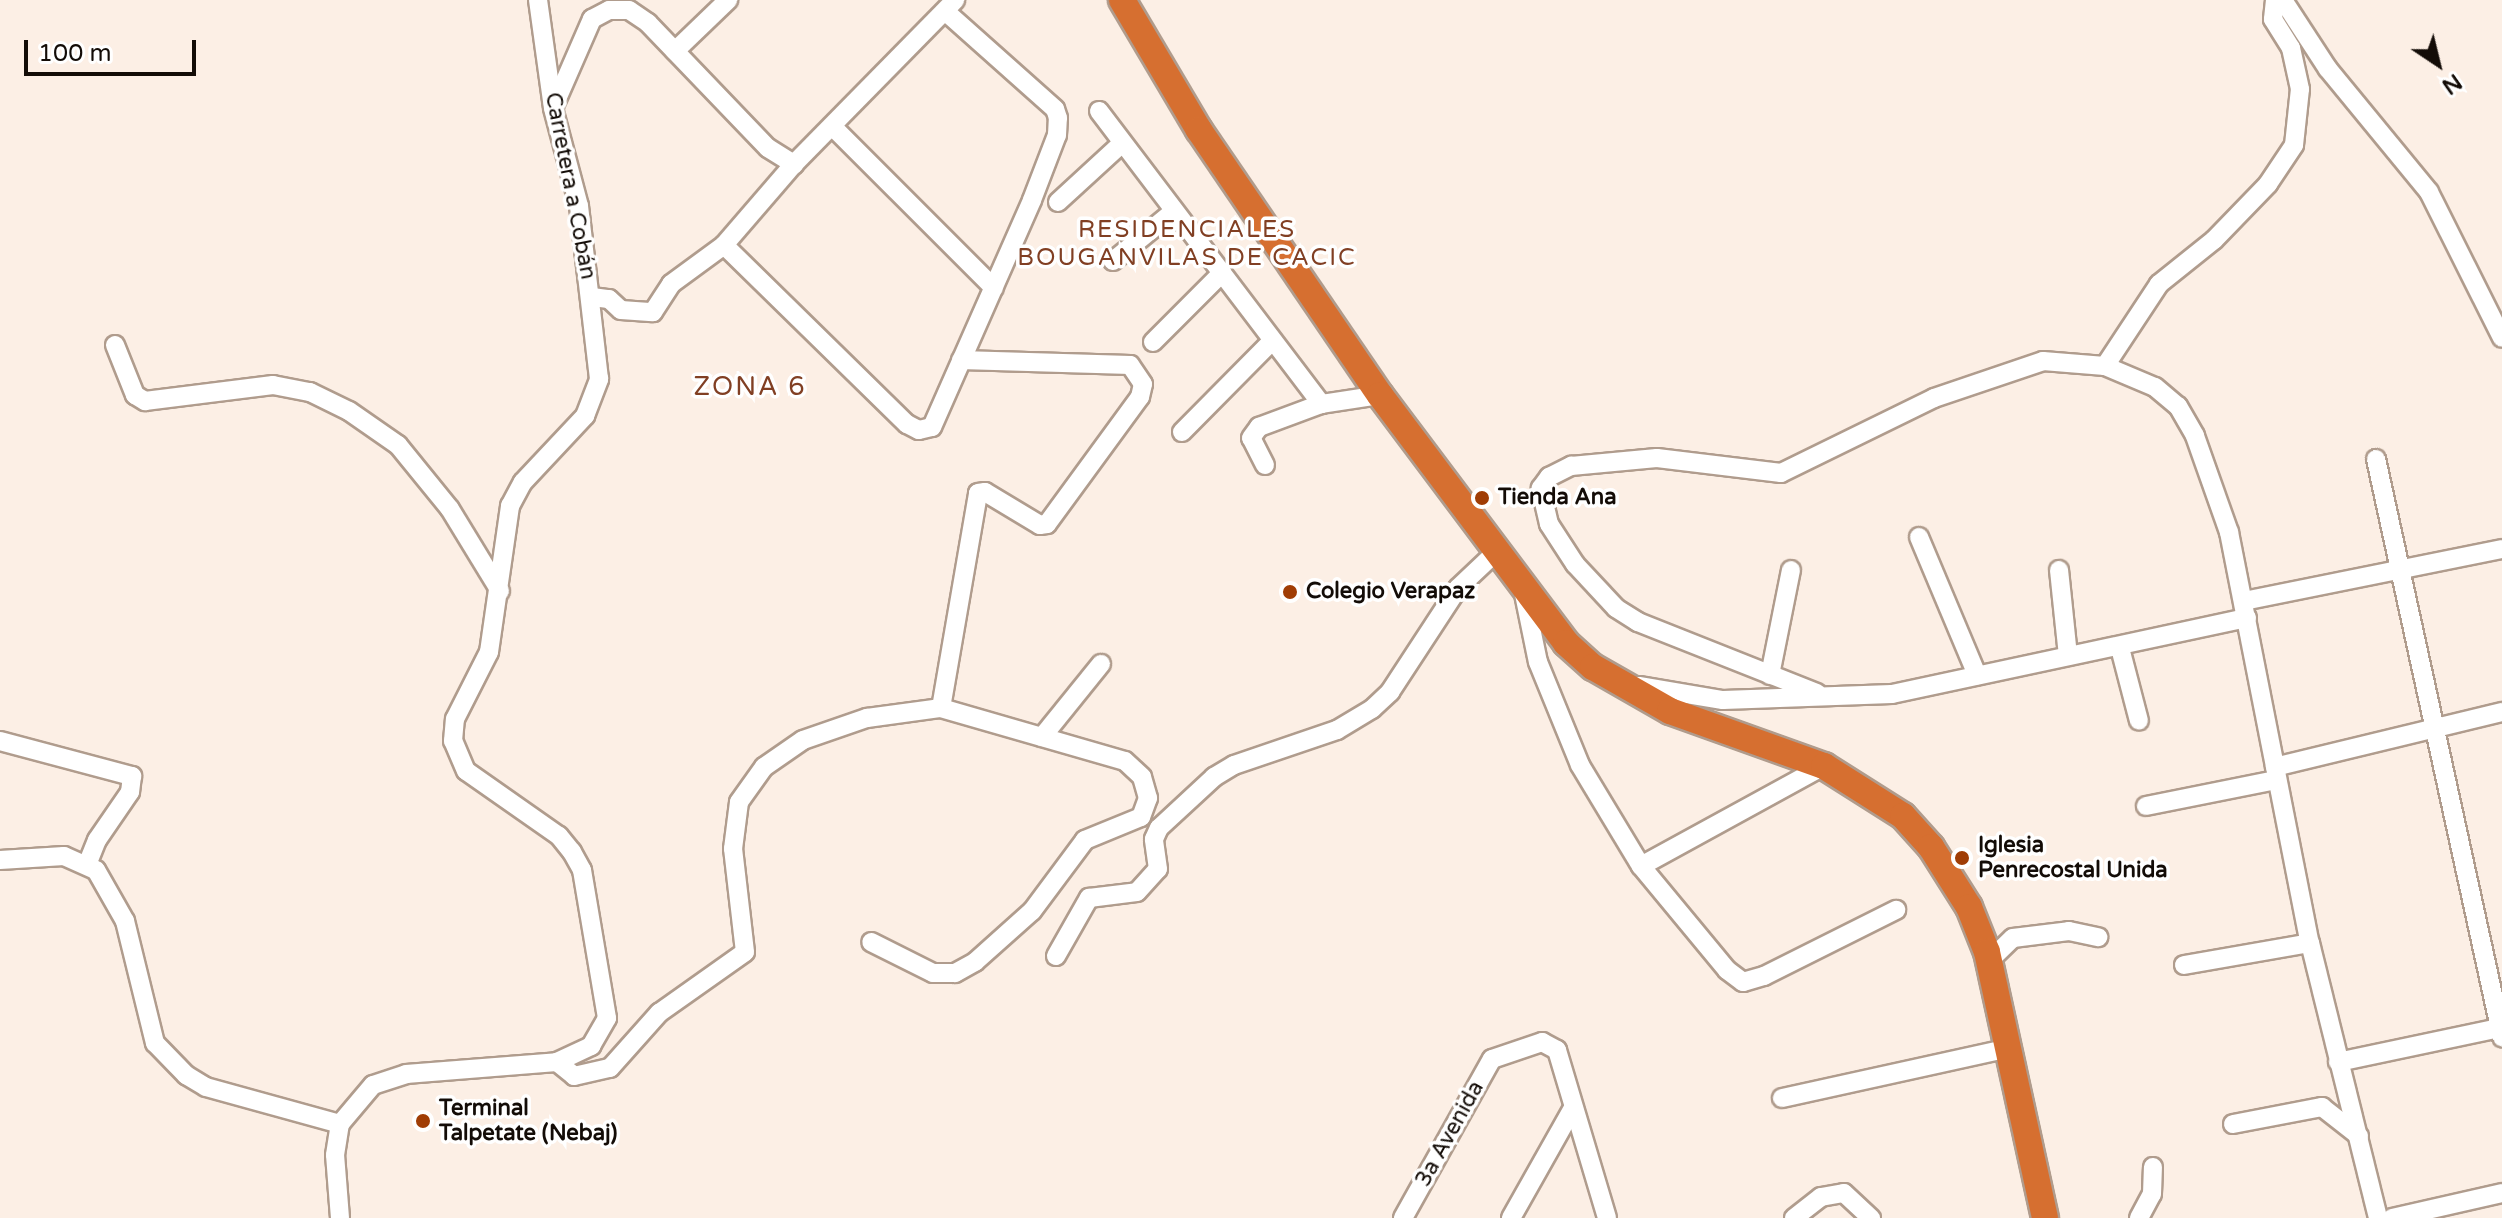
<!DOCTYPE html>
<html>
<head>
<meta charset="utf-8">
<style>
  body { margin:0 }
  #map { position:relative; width:2502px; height:1218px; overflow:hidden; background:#fcefe5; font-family:"Varela Round",sans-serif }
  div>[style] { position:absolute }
  .roads { filter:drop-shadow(2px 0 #b09c8d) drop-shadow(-2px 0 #b09c8d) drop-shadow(0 2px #b09c8d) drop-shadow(0 -2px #b09c8d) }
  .minor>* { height:18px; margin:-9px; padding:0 9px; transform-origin:9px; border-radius:9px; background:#fff }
  .highway>* { height:26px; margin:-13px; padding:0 13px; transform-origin:13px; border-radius:13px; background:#d66f30 }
  .dots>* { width:22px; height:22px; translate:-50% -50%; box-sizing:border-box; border:4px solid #fff; border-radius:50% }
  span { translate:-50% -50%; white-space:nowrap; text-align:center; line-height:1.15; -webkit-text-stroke:7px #fff; paint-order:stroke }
  .street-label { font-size:22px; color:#130c07 }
  .poi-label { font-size:22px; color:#130c07; font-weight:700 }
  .left { translate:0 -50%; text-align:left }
  .neighbourhood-label { font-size:24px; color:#813f23; letter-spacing:2px }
  .quarter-label { font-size:26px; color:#813f23; letter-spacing:2px }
  .north { position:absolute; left:2398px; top:24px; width:80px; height:80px; -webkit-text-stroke:6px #fff; paint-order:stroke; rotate:145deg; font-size:22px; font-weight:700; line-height:32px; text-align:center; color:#130c07 }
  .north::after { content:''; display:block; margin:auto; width:28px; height:36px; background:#130c07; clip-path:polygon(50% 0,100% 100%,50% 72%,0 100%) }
  .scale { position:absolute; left:24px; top:40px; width:172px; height:36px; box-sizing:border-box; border:4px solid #130c07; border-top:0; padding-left:10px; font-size:24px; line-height:28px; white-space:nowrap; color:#130c07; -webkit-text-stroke:6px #fff; paint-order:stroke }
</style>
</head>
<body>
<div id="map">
  <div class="roads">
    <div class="minor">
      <div style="left:2283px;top:0;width:82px;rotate:56.9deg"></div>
      <div style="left:2328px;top:69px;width:159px;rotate:50.6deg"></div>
      <div style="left:2429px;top:192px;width:163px;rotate:63.4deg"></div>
      <div style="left:675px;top:51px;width:74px;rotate:-43.9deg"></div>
      <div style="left:554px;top:106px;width:95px;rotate:-66.4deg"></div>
      <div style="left:592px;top:19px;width:19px;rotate:-28deg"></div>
      <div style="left:609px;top:10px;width:20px"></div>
      <div style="left:629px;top:10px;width:23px;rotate:34deg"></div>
      <div style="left:648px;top:23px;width:173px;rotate:46.2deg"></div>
      <div style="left:768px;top:148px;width:31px;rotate:32deg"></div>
      <div style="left:1099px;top:111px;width:368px;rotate:52.8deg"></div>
      <div style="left:834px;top:128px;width:226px;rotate:45deg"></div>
      <div style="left:1058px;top:202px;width:86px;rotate:-42.6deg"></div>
      <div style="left:724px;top:245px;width:256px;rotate:44.4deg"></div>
      <div style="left:907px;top:424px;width:13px;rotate:27deg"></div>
      <div style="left:919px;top:430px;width:13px;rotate:-13deg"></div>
      <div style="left:932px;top:427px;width:248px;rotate:-66.2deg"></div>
      <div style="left:1032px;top:200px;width:70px;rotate:-69deg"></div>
      <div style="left:1057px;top:135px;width:17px;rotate:-87deg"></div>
      <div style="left:1058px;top:118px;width:9px;rotate:-108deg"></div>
      <div style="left:1055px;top:109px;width:147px;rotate:-138.3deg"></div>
      <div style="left:1113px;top:261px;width:79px;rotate:-39.3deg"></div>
      <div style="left:592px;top:297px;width:17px;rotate:7deg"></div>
      <div style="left:609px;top:299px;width:16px;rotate:43deg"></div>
      <div style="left:621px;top:310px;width:32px;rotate:4deg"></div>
      <div style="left:653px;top:312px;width:33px;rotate:-57deg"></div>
      <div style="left:671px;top:284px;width:66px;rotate:-36.3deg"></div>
      <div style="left:724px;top:245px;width:107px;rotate:-49.2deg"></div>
      <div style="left:794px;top:164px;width:230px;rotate:-45.5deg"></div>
      <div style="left:1153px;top:342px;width:98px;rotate:-45deg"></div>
      <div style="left:115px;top:345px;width:54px;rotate:68.2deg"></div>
      <div style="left:135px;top:395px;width:12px;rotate:31deg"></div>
      <div style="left:145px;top:401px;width:129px;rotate:-7.1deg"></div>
      <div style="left:273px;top:385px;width:38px;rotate:11deg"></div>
      <div style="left:310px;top:392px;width:43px;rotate:26deg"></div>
      <div style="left:349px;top:411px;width:60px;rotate:34.8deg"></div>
      <div style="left:398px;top:445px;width:82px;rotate:50.9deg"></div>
      <div style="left:450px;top:509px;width:96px;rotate:58.6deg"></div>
      <div style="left:2105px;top:366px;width:98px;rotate:-56.6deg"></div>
      <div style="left:2159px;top:284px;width:70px;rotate:-38.7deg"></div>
      <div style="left:2214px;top:240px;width:78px;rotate:-46deg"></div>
      <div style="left:2268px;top:184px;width:47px;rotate:-56.3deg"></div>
      <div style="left:2294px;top:145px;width:56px;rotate:-83.9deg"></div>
      <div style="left:2300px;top:89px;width:42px;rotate:-102.4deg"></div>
      <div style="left:2291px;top:48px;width:34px;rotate:-122deg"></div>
      <div style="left:2273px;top:19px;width:19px;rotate:-84deg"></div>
      <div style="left:1182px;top:432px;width:128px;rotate:-45.3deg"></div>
      <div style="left:2376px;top:459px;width:592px;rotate:77.7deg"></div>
      <div style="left:1265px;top:465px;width:30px;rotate:-117deg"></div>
      <div style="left:1251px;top:438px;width:14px;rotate:-54deg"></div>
      <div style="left:1259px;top:427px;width:66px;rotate:-20.4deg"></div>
      <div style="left:1321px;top:404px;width:60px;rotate:-8.7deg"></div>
      <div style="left:1919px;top:537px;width:150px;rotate:67.2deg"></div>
      <div style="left:2059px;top:570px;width:86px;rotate:84deg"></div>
      <div style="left:1524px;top:594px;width:69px;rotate:78.4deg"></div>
      <div style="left:1538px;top:662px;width:111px;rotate:67.8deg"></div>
      <div style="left:1580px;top:765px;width:118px;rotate:58.9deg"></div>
      <div style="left:1641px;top:866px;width:135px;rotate:50.4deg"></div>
      <div style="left:1727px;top:970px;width:20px;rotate:37deg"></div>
      <div style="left:1743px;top:982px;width:22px;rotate:-16deg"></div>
      <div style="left:1764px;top:976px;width:148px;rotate:-26.6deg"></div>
      <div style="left:2244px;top:601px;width:263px;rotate:-11.4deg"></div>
      <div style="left:2120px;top:648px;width:75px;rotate:75.4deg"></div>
      <div style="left:1770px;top:675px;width:107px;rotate:-78.7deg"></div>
      <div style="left:1639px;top:686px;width:85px;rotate:9.5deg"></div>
      <div style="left:1723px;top:700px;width:169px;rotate:-2deg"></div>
      <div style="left:1892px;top:694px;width:363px;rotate:-12.1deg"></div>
      <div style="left:1817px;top:693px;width:193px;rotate:-158.4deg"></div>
      <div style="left:1638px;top:622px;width:26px;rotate:-148deg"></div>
      <div style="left:1616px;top:608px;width:60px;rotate:-133deg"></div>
      <div style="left:1575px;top:564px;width:48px;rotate:-123deg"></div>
      <div style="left:1549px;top:524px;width:37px;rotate:-103deg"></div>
      <div style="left:1541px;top:488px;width:14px;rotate:-54deg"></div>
      <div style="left:1549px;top:477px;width:25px;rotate:-27deg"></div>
      <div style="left:1571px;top:466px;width:86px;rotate:-5.3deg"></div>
      <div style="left:1657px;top:458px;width:125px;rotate:6.9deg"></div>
      <div style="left:1781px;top:473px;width:170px;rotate:-26.1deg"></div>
      <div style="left:1934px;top:398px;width:115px;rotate:-18.7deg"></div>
      <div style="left:2043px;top:361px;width:62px;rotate:4.6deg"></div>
      <div style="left:2105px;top:366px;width:54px;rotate:22.8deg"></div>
      <div style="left:2155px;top:387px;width:30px;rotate:40deg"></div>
      <div style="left:2178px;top:406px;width:34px;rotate:60deg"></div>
      <div style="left:2195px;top:436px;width:102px;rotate:70.5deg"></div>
      <div style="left:2229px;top:532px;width:419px;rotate:78.9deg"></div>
      <div style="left:2310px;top:943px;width:283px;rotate:76.1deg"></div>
      <div style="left:941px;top:708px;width:218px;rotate:-80.2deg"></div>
      <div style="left:978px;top:493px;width:7px;rotate:-8deg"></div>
      <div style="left:985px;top:492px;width:64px;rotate:31deg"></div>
      <div style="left:1040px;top:525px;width:7px;rotate:-8deg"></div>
      <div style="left:1047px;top:524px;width:157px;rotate:-53.8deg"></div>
      <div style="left:1140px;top:397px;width:13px;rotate:-77deg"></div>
      <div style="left:1143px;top:384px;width:23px;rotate:-124deg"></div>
      <div style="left:1130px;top:365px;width:169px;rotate:-178.3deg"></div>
      <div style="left:1042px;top:737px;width:94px;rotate:-51.1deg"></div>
      <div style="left:0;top:741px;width:137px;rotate:14.9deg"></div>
      <div style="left:132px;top:776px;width:16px;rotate:97deg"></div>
      <div style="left:130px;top:792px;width:58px;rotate:124.5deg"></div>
      <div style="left:97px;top:840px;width:27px;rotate:112deg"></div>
      <div style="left:2275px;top:767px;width:234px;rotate:-13.6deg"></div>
      <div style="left:2146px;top:806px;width:133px;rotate:-11.3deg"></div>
      <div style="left:0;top:860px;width:64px;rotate:-3.6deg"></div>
      <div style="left:64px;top:856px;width:35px;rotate:24deg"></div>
      <div style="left:96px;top:870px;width:59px;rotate:60.4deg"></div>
      <div style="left:125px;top:921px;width:126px;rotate:76.2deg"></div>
      <div style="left:155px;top:1043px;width:45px;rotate:45.9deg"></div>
      <div style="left:186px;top:1075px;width:23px;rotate:31deg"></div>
      <div style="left:206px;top:1087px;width:139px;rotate:15.4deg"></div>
      <div style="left:1641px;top:866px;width:209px;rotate:-28.7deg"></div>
      <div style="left:1056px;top:956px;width:67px;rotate:-60.4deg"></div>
      <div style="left:1089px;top:898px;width:48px;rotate:-7.1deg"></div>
      <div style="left:1137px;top:892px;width:31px;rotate:-48deg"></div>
      <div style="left:1158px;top:869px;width:30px;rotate:-98deg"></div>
      <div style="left:1154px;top:839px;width:12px;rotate:-66deg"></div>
      <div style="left:1159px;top:828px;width:75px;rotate:-42.8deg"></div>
      <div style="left:1214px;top:777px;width:23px;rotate:-31deg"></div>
      <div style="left:1234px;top:765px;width:109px;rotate:-18.8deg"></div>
      <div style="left:1337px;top:730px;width:41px;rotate:-31deg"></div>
      <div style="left:1372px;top:709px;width:25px;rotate:-43deg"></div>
      <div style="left:1390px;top:692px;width:124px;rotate:-56.8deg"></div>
      <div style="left:1458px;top:588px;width:51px;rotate:-43.4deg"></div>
      <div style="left:1989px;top:961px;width:33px;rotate:-44deg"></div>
      <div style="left:2013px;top:938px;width:56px;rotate:-7.1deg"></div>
      <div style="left:2069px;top:931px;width:30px;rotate:12deg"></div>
      <div style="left:2184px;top:965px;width:128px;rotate:-9.9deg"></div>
      <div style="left:557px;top:1062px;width:22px;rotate:39deg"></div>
      <div style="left:574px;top:1076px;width:37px;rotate:-13deg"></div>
      <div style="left:610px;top:1068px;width:74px;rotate:-48.3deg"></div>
      <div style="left:659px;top:1013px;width:105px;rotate:-35.3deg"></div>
      <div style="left:745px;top:952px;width:104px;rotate:-96.6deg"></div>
      <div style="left:733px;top:849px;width:47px;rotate:-82.7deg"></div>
      <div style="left:739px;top:802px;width:43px;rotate:-54.5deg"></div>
      <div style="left:764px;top:767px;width:47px;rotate:-34.7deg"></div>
      <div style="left:803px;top:740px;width:68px;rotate:-19deg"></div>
      <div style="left:867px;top:718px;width:75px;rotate:-7.7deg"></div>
      <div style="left:941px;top:708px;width:191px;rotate:16.1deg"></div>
      <div style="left:1125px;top:761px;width:23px;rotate:43deg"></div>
      <div style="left:1142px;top:777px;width:22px;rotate:74deg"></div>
      <div style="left:1148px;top:798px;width:20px;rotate:110deg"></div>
      <div style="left:1141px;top:817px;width:61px;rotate:157.7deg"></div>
      <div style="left:1085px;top:840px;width:89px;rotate:126.7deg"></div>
      <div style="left:1032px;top:911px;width:76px;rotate:138.2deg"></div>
      <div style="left:975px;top:962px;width:23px;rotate:151deg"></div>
      <div style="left:955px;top:973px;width:22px;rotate:180deg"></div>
      <div style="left:933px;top:973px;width:69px;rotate:-153.4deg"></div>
      <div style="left:2338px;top:1062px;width:166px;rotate:-11.9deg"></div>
      <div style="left:1782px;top:1098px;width:232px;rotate:-12.4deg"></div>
      <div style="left:2233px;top:1124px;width:91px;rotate:-10.8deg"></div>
      <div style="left:2322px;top:1107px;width:47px;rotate:38.1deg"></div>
      <div style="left:340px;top:1218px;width:63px;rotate:-94.5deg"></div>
      <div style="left:335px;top:1155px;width:31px;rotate:-81deg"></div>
      <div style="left:340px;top:1124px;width:51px;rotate:-49.8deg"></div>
      <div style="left:373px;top:1085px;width:35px;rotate:-18deg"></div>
      <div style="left:406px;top:1074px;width:151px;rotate:-4.5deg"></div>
      <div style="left:557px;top:1062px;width:38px;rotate:-25deg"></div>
      <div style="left:591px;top:1046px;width:32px;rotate:-60deg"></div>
      <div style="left:607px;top:1018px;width:150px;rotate:-99.6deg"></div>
      <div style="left:582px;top:870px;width:21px;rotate:-119deg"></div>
      <div style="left:572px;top:852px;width:21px;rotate:-129deg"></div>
      <div style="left:559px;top:836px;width:113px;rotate:-145deg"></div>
      <div style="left:466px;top:771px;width:33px;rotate:-113deg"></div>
      <div style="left:453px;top:741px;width:22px;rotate:-85deg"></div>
      <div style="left:455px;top:719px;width:75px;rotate:-63.1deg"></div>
      <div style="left:489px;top:652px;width:148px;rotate:-81.8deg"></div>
      <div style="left:510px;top:506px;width:27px;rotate:-62deg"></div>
      <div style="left:523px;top:482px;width:91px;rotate:-46.8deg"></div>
      <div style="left:585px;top:416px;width:40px;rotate:-69deg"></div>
      <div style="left:599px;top:379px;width:174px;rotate:-96.6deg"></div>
      <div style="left:579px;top:206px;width:101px;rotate:-104.9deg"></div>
      <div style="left:553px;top:108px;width:109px;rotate:-97.9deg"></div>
      <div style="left:1403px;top:1218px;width:182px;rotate:-60.8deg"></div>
      <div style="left:1492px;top:1059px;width:53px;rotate:-18.8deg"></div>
      <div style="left:1542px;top:1042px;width:17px;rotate:28deg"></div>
      <div style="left:1557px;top:1050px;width:175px;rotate:73.4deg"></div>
      <div style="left:1511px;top:1218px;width:126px;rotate:-60.6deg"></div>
      <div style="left:1794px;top:1218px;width:34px;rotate:-38deg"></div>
      <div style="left:1821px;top:1197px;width:23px;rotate:-10deg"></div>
      <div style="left:1844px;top:1193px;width:37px;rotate:43deg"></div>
      <div style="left:2139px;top:1218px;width:27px;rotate:-62deg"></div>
      <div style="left:2152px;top:1194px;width:27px;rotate:-88deg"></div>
      <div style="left:2392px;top:1218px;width:113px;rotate:-12.8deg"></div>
    </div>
    <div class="highway">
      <div style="left:1122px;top:0;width:151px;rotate:59.4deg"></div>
      <div style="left:1199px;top:130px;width:321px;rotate:55.7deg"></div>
      <div style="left:1380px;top:395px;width:310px;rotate:53.1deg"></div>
      <div style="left:1566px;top:643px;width:36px;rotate:42deg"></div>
      <div style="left:1593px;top:667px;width:89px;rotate:29.7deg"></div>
      <div style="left:1670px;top:711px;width:164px;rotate:19.7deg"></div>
      <div style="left:1824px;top:766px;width:93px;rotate:32.3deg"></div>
      <div style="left:1903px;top:816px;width:42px;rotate:47.9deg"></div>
      <div style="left:1931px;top:847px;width:71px;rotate:57.7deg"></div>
      <div style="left:1969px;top:907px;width:48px;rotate:68.2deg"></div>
      <div style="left:1987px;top:952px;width:272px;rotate:77.7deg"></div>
    </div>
  </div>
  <div class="dots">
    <div style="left:1482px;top:498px;background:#a03d05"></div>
    <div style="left:1290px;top:592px;background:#a03d05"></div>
    <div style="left:1962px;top:858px;background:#a03d05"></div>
    <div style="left:423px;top:1121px;background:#a03d05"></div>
  </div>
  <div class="street-label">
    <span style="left:570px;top:186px;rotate:79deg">Carretera a Cobán</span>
    <span style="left:1450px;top:1134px;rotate:-61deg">3a Avenida</span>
  </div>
  <div class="poi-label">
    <span class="left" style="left:1498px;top:498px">Tienda Ana</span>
    <span class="left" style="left:1306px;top:592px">Colegio Verapaz</span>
    <span class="left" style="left:1978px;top:858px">Iglesia<br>Penrecostal Unida</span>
    <span class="left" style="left:439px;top:1121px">Terminal<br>Talpetate (Nebaj)</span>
  </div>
  <div class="neighbourhood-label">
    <span style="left:1187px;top:244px">RESIDENCIALES<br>BOUGANVILAS DE CACIC</span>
  </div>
  <div class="quarter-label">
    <span style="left:750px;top:387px">ZONA 6</span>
  </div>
  <div class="north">N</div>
  <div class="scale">100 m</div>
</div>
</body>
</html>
